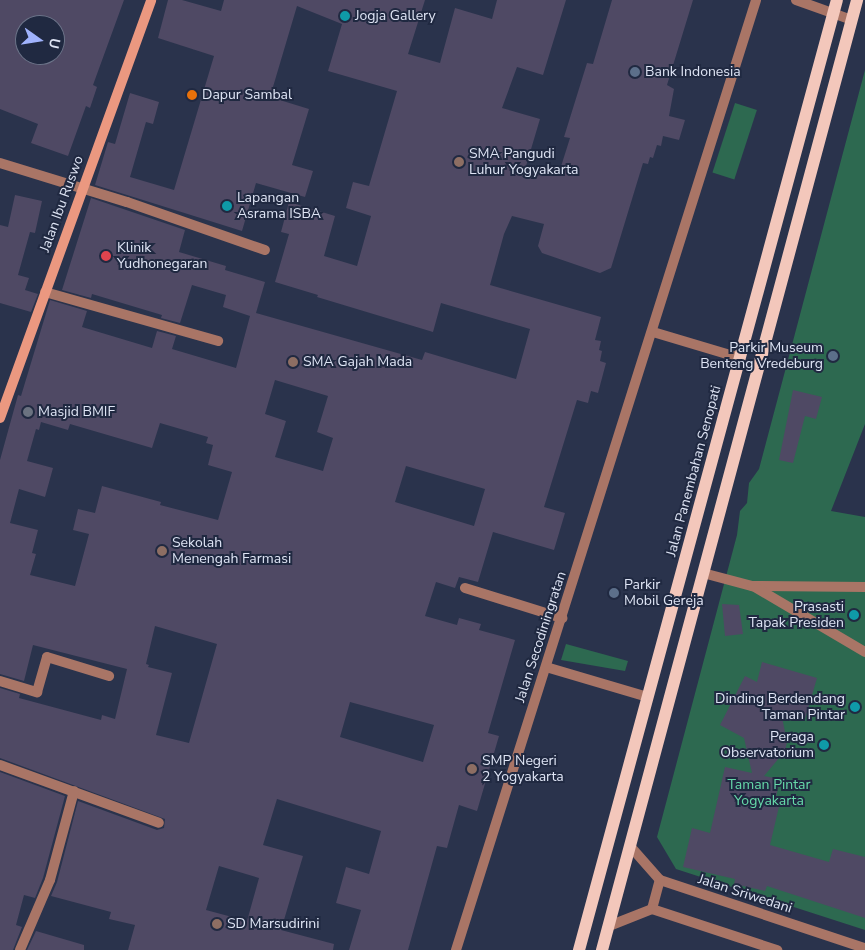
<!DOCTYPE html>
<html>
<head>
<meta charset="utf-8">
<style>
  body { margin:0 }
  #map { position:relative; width:865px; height:950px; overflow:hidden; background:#2a334c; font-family:"Nunito Sans",sans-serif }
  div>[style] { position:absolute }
  .green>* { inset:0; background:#2d6950; transform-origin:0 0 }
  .building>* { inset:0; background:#4f4964 }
  .lane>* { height:10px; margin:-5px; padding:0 5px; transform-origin:5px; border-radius:5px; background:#a97566 }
  .street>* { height:10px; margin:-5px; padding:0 5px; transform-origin:5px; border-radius:5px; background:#a97566 }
  .secondary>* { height:10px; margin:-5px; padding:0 5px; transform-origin:5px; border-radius:5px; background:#eb9880 }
  .primary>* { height:12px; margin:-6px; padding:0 6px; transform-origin:6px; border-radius:6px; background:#f3c7bb }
  .dots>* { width:14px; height:14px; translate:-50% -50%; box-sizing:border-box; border:2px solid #202941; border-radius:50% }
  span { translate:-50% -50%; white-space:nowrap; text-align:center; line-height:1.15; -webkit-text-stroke:4px #202941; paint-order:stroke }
  .poi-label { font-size:14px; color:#dee4f4 }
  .left { translate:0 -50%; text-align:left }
  .right { translate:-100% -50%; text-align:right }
  .street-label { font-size:14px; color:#dee4f4 }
  .park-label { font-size:14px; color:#66d9a9 }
  .north { position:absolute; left:15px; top:15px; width:50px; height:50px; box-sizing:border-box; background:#202941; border:1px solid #6c7489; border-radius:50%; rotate:103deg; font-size:14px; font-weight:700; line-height:20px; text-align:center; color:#dee4f4 }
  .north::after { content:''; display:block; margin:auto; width:18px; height:22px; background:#a0b3fd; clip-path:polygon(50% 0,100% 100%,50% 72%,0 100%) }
</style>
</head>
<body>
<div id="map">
  <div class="green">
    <div style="clip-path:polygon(865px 70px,865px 424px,831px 511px,865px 517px,865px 930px,676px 869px,657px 837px,737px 535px,740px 511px,747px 503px,749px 483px,759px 469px)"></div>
    <div style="left:735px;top:103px;width:23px;height:73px;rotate:18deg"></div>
    <div style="clip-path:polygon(566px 644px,628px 661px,625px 671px,561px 660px)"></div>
  </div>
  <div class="building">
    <div style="clip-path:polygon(evenodd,0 0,124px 0,93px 85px,97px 87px,90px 108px,86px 106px,68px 156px,31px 143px,38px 124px,0 109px,0 0,25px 25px,55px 25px,55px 55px,25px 55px,25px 25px)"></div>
    <div style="clip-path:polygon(evenodd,168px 0,182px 0,221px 11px,224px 0,425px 0,408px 54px,440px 63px,455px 8px,492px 19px,497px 0,566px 0,543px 75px,517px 67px,502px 108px,540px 119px,526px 166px,558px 176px,570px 138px,564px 137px,587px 63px,593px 64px,612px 0,693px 0,667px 85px,674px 89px,669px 116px,685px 120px,679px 140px,663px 136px,661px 146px,657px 145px,653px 158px,650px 157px,648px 164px,643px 163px,611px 268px,600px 273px,542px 253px,538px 246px,544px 224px,512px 216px,504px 234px,490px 285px,601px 317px,595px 340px,601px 341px,599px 350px,602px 351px,600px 361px,606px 363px,598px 393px,591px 391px,588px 403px,577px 400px,544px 507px,565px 513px,554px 550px,493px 532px,478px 582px,459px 577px,455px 588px,436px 582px,425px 616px,457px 625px,459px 618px,481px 624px,479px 630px,515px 640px,488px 733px,499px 736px,477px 811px,459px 805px,447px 848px,437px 846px,408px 950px,349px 950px,361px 910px,336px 903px,346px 867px,369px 874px,381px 831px,277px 799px,263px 845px,303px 856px,281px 930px,334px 944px,333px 950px,128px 950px,135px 925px,109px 919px,111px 912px,51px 896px,57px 882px,78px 801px,157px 830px,164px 828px,165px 819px,0 758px,0 688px,20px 694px,19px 698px,101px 720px,102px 715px,115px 719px,127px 669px,33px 645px,24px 681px,0 674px,0 460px,18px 395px,21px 396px,50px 300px,87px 311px,82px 327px,152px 348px,157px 331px,176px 336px,172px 349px,236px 368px,250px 316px,223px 307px,226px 295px,192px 285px,180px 323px,161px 318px,162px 315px,92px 294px,91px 298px,62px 290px,91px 198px,185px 230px,179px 252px,226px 266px,225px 270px,265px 282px,256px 313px,422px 360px,425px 352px,516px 379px,530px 329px,441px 303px,433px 332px,317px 297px,318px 295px,275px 282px,289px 234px,281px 232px,289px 202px,335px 216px,324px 256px,357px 266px,371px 216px,346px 208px,353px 182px,369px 186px,397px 91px,328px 71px,342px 24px,297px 6px,270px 97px,309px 109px,292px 165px,313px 171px,305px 197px,256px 183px,242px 231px,95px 185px,108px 142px,115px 144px,130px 93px,159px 102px,153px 124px,146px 122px,130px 177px,174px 190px,214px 56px,158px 38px,168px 0,275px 380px,328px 396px,317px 432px,333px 438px,323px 471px,275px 457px,286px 421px,265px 414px,275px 380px,168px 0,41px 422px,68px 430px,70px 424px,152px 448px,160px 423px,208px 437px,206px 443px,213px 445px,208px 465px,232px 472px,218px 520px,160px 505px,161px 502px,102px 486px,95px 513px,78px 509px,73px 530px,89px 534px,75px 586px,30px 575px,36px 554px,32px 553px,38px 530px,10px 523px,19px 489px,45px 497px,53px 468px,27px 461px,36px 429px,39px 430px,41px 422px,168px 0,406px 466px,485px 489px,474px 526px,395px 502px,406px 466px,168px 0,155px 626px,217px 644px,189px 743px,156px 735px,172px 673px,148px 667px,149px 665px,146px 664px,155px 626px,168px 0,350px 702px,434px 725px,423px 762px,340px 737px,350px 702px,168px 0,219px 866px,259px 878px,247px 921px,206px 910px,219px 866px)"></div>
    <div style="clip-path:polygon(15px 195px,42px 201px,35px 233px,30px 232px,18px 275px,29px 278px,25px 290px,38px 294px,31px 312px,0 303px,0 225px,8px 227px)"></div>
    <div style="clip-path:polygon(793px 390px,822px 397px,816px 419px,805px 416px,793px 463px,779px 460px)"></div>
    <div style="clip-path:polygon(722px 604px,739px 605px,743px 634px,725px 636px)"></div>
    <div style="clip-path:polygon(762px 662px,817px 678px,805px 719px,781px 712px,787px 742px,785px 751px,764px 776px,780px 779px,776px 797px,781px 798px,770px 845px,829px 862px,833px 849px,865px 857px,865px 918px,767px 886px,765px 891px,734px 884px,735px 879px,683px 867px,692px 828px,710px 833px,725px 767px,752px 773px,744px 738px,720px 725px,745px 676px,757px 682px)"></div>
    <div style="clip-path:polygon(0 772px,65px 796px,43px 878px,35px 898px,24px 895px,16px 925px,22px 927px,13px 950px,0 950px)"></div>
    <div style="clip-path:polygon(36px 931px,84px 945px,84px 950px,27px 950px)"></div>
  </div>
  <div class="lane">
    <div style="left:45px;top:292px;width:180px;rotate:15.8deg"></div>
    <div style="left:465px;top:588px;width:102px;rotate:17.2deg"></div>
    <div style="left:0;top:681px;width:39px;rotate:17deg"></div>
    <div style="left:37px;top:692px;width:36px;rotate:-74deg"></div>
    <div style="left:47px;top:657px;width:65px;rotate:17deg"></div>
  </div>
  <div class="street">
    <div style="left:796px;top:0;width:59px;rotate:19.7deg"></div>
    <div style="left:0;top:163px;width:133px;rotate:17.1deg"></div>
    <div style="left:127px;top:202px;width:146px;rotate:19.2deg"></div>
    <div style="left:653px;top:332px;width:91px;rotate:16.6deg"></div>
    <div style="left:703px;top:573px;width:51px;rotate:14.9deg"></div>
    <div style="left:752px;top:586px;width:113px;rotate:0.5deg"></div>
    <div style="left:753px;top:586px;width:130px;rotate:30.5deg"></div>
    <div style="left:546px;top:667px;width:106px;rotate:16.4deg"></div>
    <div style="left:0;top:765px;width:169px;rotate:20deg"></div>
    <div style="left:630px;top:846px;width:45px;rotate:48.6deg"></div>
    <div style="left:660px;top:880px;width:216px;rotate:18.4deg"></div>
    <div style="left:652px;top:909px;width:30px;rotate:-75deg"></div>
    <div style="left:609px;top:926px;width:46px;rotate:-21.6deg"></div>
    <div style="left:652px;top:909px;width:132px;rotate:18.2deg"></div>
    <div style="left:20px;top:950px;width:76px;rotate:-66.8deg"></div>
    <div style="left:50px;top:880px;width:92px;rotate:-74.9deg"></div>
    <div style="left:456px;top:950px;width:996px;rotate:-72.47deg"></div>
  </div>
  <div class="secondary">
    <div style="left:0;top:418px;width:444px;rotate:-70.1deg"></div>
  </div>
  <div class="primary">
    <div style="left:579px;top:950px;width:984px;rotate:-74.81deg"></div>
    <div style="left:602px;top:950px;width:984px;rotate:-74.97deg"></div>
  </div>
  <div class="dots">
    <div style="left:345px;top:16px;background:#0f9aa8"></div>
    <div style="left:635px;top:72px;background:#5c6f8a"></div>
    <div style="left:192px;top:95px;background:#e8710a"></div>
    <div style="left:459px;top:162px;background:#8d6e63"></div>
    <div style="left:227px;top:206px;background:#0f9aa8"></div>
    <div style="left:106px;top:256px;background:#e0444e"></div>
    <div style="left:833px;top:356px;background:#5c6f8a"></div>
    <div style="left:293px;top:362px;background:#8d6e63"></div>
    <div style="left:28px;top:412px;background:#6b7280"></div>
    <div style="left:162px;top:551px;background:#8d6e63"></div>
    <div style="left:614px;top:593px;background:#5c6f8a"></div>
    <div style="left:854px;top:615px;background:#0f9aa8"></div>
    <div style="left:855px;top:707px;background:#0f9aa8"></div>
    <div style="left:824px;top:745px;background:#0f9aa8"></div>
    <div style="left:472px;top:769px;background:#8d6e63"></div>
    <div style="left:217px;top:924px;background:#8d6e63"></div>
  </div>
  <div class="poi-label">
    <span class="left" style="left:355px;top:16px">Jogja Gallery</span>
    <span class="left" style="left:645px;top:72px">Bank Indonesia</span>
    <span class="left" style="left:202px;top:95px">Dapur Sambal</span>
    <span class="left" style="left:469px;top:162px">SMA Pangudi<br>Luhur Yogyakarta</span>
    <span class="left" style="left:237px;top:206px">Lapangan<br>Asrama ISBA</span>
    <span class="left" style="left:117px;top:256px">Klinik<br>Yudhonegaran</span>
    <span class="right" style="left:823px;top:356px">Parkir Museum<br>Benteng Vredeburg</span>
    <span class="left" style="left:303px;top:362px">SMA Gajah Mada</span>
    <span class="left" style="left:38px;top:412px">Masjid BMIF</span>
    <span class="left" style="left:172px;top:551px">Sekolah<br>Menengah Farmasi</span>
    <span class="left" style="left:624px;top:593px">Parkir<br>Mobil Gereja</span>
    <span class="right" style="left:844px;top:615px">Prasasti<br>Tapak Presiden</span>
    <span class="right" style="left:845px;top:707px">Dinding Berdendang<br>Taman Pintar</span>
    <span class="right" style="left:814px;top:745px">Peraga<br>Observatorium</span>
    <span class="left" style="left:482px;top:769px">SMP Negeri<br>2 Yogyakarta</span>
    <span class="left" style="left:227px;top:924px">SD Marsudirini</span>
  </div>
  <div class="street-label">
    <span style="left:62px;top:204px;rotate:-70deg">Jalan Ibu Ruswo</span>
    <span style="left:694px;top:471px;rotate:-75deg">Jalan Panembahan Senopati</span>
    <span style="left:541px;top:637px;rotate:-72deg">Jalan Secodiningratan</span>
    <span style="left:745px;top:894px;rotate:18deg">Jalan Sriwedani</span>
  </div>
  <div class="park-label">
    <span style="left:769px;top:793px">Taman Pintar<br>Yogyakarta</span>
  </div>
  <div class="north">U</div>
</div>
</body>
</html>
